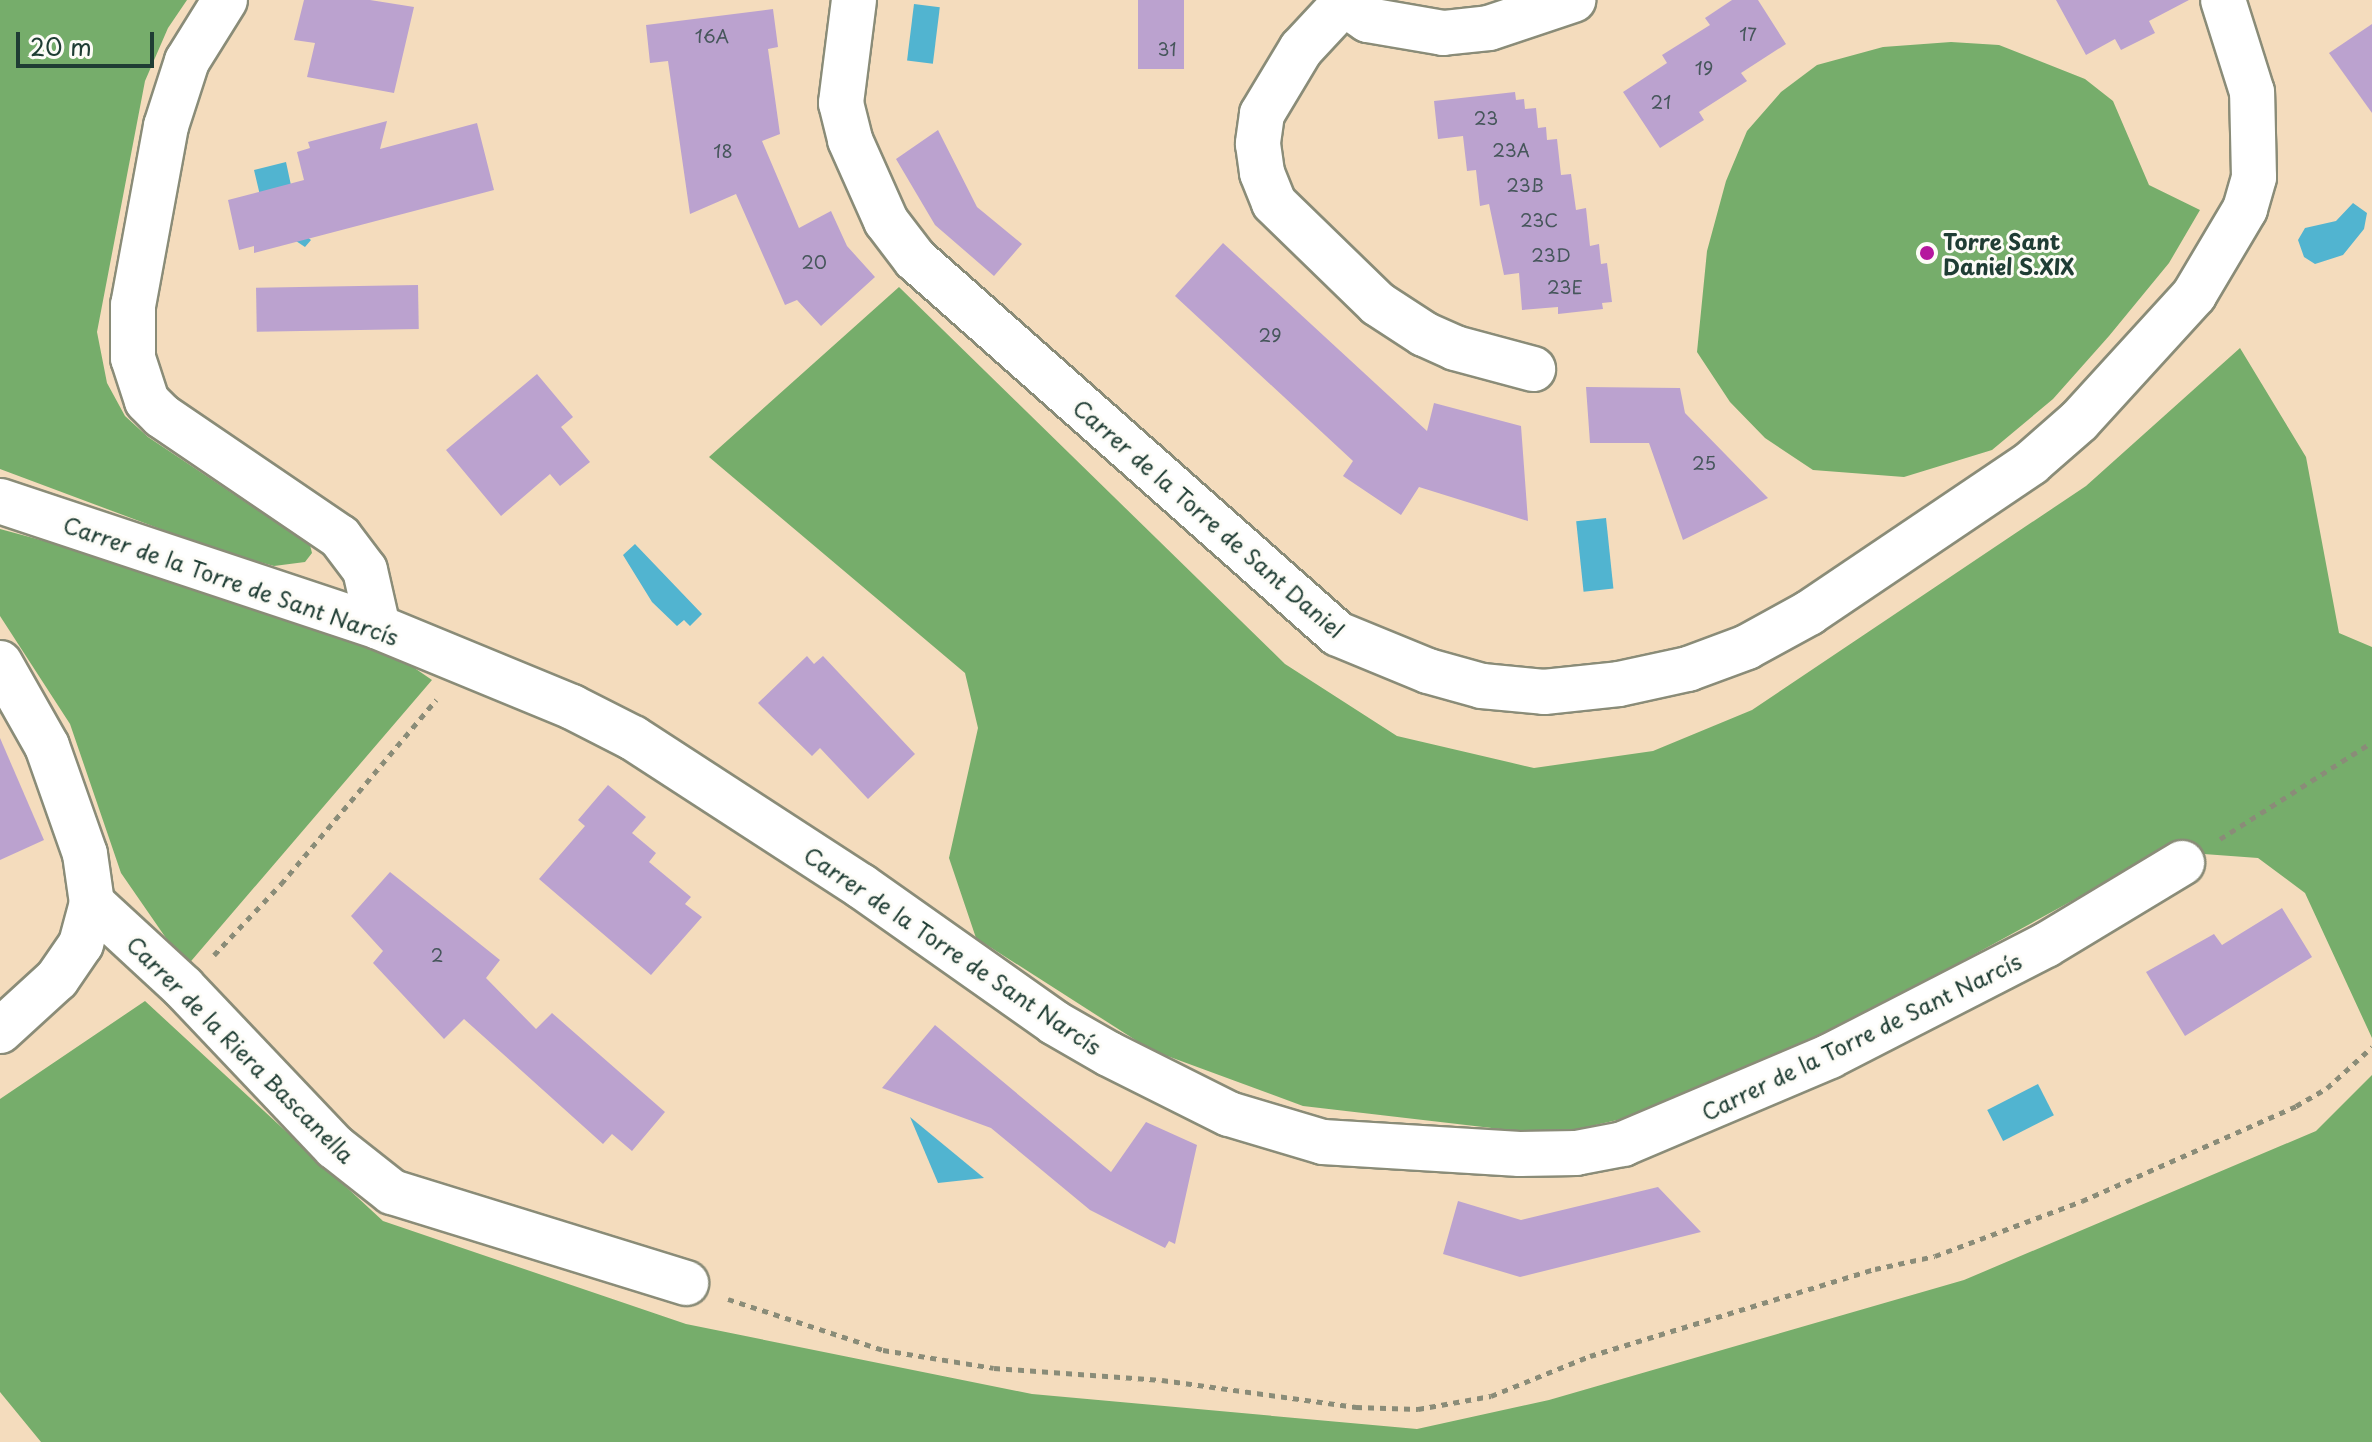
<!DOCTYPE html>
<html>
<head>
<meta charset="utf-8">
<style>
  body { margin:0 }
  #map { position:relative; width:2372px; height:1442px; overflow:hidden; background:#f4dcbd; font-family:"Playpen Sans",sans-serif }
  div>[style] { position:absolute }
  .forest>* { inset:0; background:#76ad6b }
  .water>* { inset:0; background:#51b4d0; transform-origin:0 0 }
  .building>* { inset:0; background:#bba2cf; transform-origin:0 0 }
  .path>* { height:5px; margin-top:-2.5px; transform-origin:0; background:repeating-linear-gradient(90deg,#8a8c78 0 6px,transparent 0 12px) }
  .roads { filter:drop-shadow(2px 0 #8a8c78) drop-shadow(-2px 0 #8a8c78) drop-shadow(0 2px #8a8c78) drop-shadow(0 -2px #8a8c78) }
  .minor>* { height:44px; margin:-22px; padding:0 22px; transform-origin:22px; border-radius:22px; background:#fff }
  .dots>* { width:22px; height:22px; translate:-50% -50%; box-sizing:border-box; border:4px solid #fdfcf7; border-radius:50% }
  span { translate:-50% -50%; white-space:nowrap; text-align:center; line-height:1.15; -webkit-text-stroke:6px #fdfcf7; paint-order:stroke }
  .number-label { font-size:18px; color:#46565b }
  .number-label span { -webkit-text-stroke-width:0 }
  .poi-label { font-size:22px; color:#1f3d34; font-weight:700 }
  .left { translate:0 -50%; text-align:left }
  .street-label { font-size:22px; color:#1f3d34 }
  .scale { position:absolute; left:16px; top:32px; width:138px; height:36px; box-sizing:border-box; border:4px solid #1f3d34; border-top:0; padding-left:10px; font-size:24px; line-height:28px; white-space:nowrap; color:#1f3d34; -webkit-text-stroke:6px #fdfcf7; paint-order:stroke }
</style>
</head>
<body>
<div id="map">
  <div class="forest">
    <div style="clip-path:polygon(0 0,187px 0,168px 28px,145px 81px,97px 332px,107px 383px,125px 416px,148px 437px,310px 545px,312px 553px,305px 562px,274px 566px,222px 552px,0 469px)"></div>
    <div style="clip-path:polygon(1951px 42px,1999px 45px,2085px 79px,2113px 101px,2149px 185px,2200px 210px,2169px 263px,2109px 336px,2053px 399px,1992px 450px,1904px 477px,1813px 470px,1765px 438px,1730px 402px,1697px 352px,1707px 251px,1726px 181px,1747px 131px,1781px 92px,1817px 65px,1883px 47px)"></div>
    <div style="clip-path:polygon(899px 287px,1285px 664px,1397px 736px,1534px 768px,1653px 751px,1752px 710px,2086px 486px,2240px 348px,2306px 457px,2339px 633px,2372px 647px,2372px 1038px,2305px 893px,2258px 858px,2163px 851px,1873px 1010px,1652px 1112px,1552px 1135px,1303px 1106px,1151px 1050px,976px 938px,949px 858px,978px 728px,965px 673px,709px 457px)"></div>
    <div style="clip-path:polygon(0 529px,174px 576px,394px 654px,432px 680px,186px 967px,121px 873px,70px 724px,0 616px)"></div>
    <div style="clip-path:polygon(145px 1001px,383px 1221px,686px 1324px,1032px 1394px,1417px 1429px,1549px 1400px,1964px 1280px,2316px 1131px,2372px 1075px,2372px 1442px,41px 1442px,0 1392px,0 1099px)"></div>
  </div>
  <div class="water">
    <div style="left:914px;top:4px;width:26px;height:57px;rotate:7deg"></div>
    <div style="clip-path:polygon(286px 162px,301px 232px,311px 240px,305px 247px,296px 241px,272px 246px,254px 170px)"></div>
    <div style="clip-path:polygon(2353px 203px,2367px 213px,2364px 229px,2343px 255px,2315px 264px,2304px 257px,2298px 240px,2305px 228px,2336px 221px)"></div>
    <div style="left:1606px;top:518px;width:71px;height:30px;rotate:84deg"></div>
    <div style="clip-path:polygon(635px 544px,702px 614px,690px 626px,684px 620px,677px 626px,652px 602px,623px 555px)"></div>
    <div style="left:2038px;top:1084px;width:35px;height:57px;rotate:63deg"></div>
    <div style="clip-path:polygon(910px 1117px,984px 1178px,938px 1183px)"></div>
  </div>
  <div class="building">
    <div style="clip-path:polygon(304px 0,370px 0,414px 7px,394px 93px,307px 77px,315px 43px,294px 40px)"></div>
    <div style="left:1138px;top:0;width:46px;height:69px"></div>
    <div style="clip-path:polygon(1732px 0,1758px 0,1786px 44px,1741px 73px,1747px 81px,1699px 112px,1704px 120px,1660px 148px,1623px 92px,1667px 63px,1662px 55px,1710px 25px,1705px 18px)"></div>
    <div style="clip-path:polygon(2056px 0,2189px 0,2149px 21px,2155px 33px,2121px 50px,2115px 39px,2086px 55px)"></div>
    <div style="clip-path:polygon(773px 9px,778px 47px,768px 49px,780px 134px,762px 141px,799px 228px,831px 211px,847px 246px,875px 277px,821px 326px,797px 300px,785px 305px,736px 194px,690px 214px,668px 61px,650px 63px,646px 25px)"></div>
    <div style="clip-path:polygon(2372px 24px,2372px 113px,2329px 53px)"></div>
    <div style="clip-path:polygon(1515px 92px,1516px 100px,1524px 99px,1525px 109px,1536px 108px,1538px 128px,1546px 127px,1547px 140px,1557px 139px,1561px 175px,1571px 174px,1576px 210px,1586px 208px,1590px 246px,1599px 244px,1601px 264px,1607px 263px,1612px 302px,1602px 303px,1603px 309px,1558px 314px,1558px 307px,1522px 310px,1519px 273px,1504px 275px,1489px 204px,1480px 206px,1476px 170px,1467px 171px,1463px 136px,1438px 139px,1434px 101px)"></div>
    <div style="clip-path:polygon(387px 121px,380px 149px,477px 123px,494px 190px,254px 253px,254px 246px,239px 250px,228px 200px,304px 180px,297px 152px,310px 148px,308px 142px)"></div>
    <div style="clip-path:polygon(938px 130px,977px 207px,1022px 244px,994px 276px,935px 225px,896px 159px)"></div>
    <div style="clip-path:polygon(1223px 243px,1427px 431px,1434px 403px,1521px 426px,1528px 521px,1419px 487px,1401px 515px,1343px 476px,1353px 461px,1175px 296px)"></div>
    <div style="left:418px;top:285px;width:44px;height:162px;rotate:89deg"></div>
    <div style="clip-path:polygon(537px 374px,573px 417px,561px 427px,590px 462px,560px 486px,550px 474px,501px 516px,446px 450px)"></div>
    <div style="clip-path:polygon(1586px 387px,1680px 388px,1685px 413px,1768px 498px,1683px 540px,1649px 443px,1590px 443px)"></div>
    <div style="clip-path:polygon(807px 656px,814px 664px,823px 656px,915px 754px,868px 799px,820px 748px,812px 756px,758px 703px)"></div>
    <div style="clip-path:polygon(0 738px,44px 840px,0 860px)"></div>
    <div style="clip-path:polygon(608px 785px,646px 817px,632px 833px,656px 853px,649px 862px,691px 897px,685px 904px,702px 917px,651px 975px,539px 879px,585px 826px,578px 820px)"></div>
    <div style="clip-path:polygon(390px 872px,500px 960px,486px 978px,536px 1029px,552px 1013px,665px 1112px,632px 1151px,612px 1134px,603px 1144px,464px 1019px,444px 1039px,373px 963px,383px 951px,351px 916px)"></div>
    <div style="clip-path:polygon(2282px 908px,2312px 957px,2185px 1036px,2146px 972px,2214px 934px,2222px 945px)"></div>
    <div style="clip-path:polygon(935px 1025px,1111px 1172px,1146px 1122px,1197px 1145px,1175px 1244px,1169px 1241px,1165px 1248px,1090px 1210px,991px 1128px,882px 1088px)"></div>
    <div style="clip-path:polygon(1658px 1187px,1701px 1232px,1520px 1277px,1443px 1254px,1458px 1201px,1521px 1220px)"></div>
  </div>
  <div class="path">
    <div style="left:2220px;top:839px;width:180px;rotate:-32.5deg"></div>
    <div style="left:214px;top:955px;width:98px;rotate:-46.7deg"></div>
    <div style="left:281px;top:884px;width:241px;rotate:-49.9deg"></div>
    <div style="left:728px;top:1299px;width:163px;rotate:18.2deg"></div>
    <div style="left:883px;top:1350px;width:112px;rotate:9.2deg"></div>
    <div style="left:994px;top:1368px;width:168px;rotate:4.1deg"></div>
    <div style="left:1162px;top:1380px;width:196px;rotate:7.9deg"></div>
    <div style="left:1356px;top:1407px;width:62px;rotate:1.8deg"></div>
    <div style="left:1418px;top:1409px;width:74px;rotate:-10.1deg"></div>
    <div style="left:1491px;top:1396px;width:107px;rotate:-22deg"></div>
    <div style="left:1590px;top:1356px;width:298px;rotate:-17deg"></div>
    <div style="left:1875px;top:1269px;width:61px;rotate:-12.2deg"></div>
    <div style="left:1935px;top:1256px;width:157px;rotate:-20.5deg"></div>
    <div style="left:2082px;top:1201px;width:234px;rotate:-23.9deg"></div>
    <div style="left:2296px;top:1106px;width:36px;rotate:-30deg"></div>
    <div style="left:2327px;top:1088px;width:61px;rotate:-42.3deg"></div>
  </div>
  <div class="roads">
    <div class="minor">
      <div style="left:225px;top:0;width:72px;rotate:121.9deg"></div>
      <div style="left:187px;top:61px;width:68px;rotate:107.9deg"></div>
      <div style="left:166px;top:126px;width:182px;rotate:100.4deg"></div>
      <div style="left:133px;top:305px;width:53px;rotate:90deg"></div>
      <div style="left:133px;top:358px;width:45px;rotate:72deg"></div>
      <div style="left:147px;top:401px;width:21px;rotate:45deg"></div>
      <div style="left:162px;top:416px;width:215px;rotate:34.2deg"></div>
      <div style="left:340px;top:537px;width:41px;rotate:52.9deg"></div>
      <div style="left:365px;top:570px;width:58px;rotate:77.2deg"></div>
      <div style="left:854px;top:0;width:104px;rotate:97.2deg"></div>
      <div style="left:841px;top:103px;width:38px;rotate:76deg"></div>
      <div style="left:850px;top:140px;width:89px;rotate:66deg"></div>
      <div style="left:886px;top:221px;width:48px;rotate:52.7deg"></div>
      <div style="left:915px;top:259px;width:565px;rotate:41.56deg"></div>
      <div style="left:1338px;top:634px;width:97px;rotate:22.3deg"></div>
      <div style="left:1428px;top:671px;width:56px;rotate:15.5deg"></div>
      <div style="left:1482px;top:686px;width:62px;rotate:5.5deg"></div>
      <div style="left:1544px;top:692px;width:75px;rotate:-6.1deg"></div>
      <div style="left:1619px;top:684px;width:71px;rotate:-12.3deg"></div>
      <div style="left:1688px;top:669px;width:63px;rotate:-20.4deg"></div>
      <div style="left:1747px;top:647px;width:71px;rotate:-28.7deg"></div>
      <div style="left:1809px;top:613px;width:268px;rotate:-34deg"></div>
      <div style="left:2031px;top:463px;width:64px;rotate:-41.2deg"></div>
      <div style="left:2079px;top:421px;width:171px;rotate:-47.6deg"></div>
      <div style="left:2194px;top:295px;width:100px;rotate:-59.3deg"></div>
      <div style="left:2245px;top:209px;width:33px;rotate:-74deg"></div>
      <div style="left:2254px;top:177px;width:85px;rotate:-91.3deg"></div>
      <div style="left:2252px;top:92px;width:96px;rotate:-107.5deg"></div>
      <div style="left:1339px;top:0;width:35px;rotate:35deg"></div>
      <div style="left:1368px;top:20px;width:76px;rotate:9.8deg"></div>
      <div style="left:1443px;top:33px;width:46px;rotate:-6.2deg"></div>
      <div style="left:1489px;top:28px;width:89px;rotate:-18.4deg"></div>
      <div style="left:1342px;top:5px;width:60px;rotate:133deg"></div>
      <div style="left:1301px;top:49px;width:76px;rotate:121deg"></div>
      <div style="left:1262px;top:114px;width:30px;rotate:98deg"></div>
      <div style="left:1258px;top:144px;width:29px;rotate:82deg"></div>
      <div style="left:1262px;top:173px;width:32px;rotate:68deg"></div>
      <div style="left:1274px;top:203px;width:145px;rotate:44.2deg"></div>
      <div style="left:1378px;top:304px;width:55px;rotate:33.1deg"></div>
      <div style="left:1424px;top:334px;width:34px;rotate:24deg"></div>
      <div style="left:1455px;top:348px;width:81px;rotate:15.1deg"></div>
      <div style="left:0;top:501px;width:398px;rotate:18.4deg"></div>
      <div style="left:378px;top:627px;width:210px;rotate:22.4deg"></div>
      <div style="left:572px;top:707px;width:68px;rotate:26.9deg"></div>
      <div style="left:633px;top:738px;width:272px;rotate:33deg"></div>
      <div style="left:861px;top:886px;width:237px;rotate:35.2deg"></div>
      <div style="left:1055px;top:1023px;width:62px;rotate:29.9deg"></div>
      <div style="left:1109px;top:1054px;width:134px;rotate:26.6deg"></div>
      <div style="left:1229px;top:1114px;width:98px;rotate:16.6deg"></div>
      <div style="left:1323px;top:1142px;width:197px;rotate:3.5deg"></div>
      <div style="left:1520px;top:1154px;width:56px;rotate:-1deg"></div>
      <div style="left:1576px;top:1153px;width:48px;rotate:-10.8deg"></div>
      <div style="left:1623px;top:1144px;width:225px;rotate:-23deg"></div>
      <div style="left:1830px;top:1056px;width:243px;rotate:-27.2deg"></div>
      <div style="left:2046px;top:945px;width:159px;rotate:-31.1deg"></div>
      <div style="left:0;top:663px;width:95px;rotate:60.5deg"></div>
      <div style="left:47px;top:746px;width:114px;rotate:70.6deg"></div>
      <div style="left:85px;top:854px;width:49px;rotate:81.9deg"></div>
      <div style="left:92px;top:903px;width:124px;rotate:42.7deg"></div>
      <div style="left:183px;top:987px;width:221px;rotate:46.5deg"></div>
      <div style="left:335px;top:1147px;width:73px;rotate:38.3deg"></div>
      <div style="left:392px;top:1192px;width:308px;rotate:17.2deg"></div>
      <div style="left:0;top:1031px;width:77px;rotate:-42.4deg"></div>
      <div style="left:57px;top:979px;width:42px;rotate:-55.6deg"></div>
      <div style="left:81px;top:944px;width:42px;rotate:-75deg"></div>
    </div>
  </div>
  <div class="dots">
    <div style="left:1927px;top:253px;background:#b5179e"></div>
  </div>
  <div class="number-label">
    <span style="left:1748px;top:34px">17</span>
    <span style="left:712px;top:36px">16A</span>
    <span style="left:1167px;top:49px">31</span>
    <span style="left:1704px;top:68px">19</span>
    <span style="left:1661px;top:102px">21</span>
    <span style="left:1486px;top:118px">23</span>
    <span style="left:1511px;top:150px">23A</span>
    <span style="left:723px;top:151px">18</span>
    <span style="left:1525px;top:185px">23B</span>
    <span style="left:1539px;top:220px">23C</span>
    <span style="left:1551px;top:255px">23D</span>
    <span style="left:814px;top:262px">20</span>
    <span style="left:1565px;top:287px">23E</span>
    <span style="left:1270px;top:335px">29</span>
    <span style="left:1704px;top:463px">25</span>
    <span style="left:437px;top:955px">2</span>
  </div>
  <div class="poi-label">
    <span class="left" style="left:1943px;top:253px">Torre Sant<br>Daniel S.XIX</span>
  </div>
  <div class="street-label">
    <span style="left:1209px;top:518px;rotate:41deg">Carrer de la Torre de Sant Daniel</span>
    <span style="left:231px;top:580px;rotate:19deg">Carrer de la Torre de Sant Narcís</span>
    <span style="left:953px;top:950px;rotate:34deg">Carrer de la Torre de Sant Narcís</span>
    <span style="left:1861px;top:1036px;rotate:-26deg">Carrer de la Torre de Sant Narcís</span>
    <span style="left:241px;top:1049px;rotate:45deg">Carrer de la Riera Bascanella</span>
  </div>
  <div class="scale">20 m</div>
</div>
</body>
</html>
